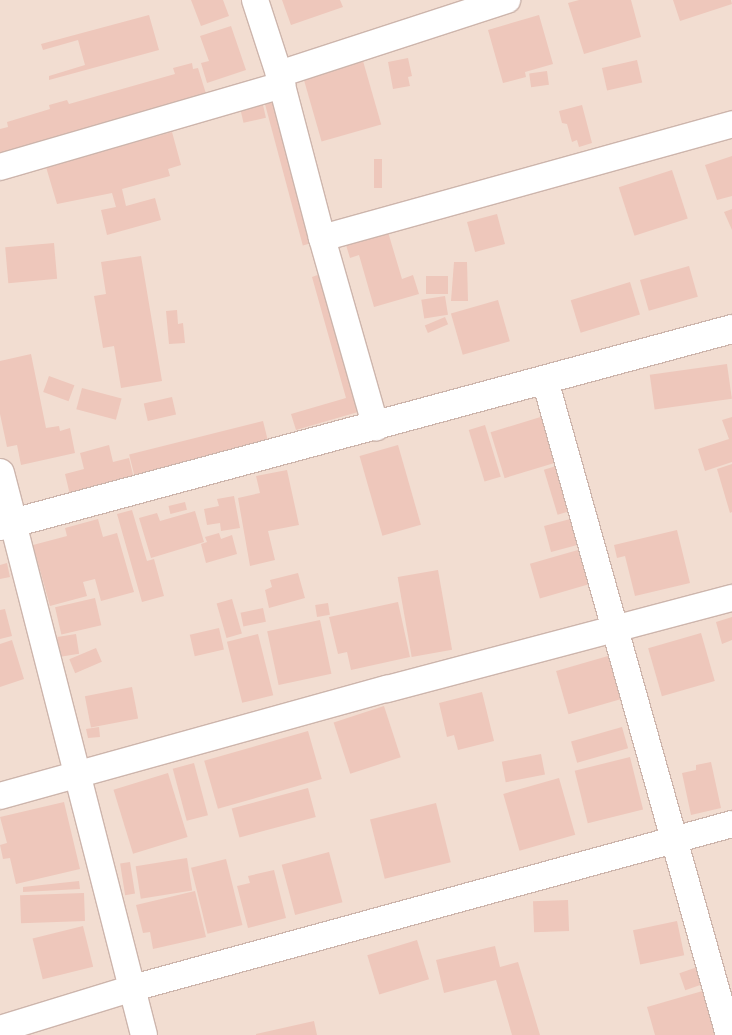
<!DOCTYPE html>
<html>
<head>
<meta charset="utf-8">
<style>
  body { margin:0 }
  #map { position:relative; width:732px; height:1035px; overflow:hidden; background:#fbede2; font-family:Lato,sans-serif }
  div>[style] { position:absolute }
  .residential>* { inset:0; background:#f2ddd1; transform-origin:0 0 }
  .building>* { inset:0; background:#eec7bb; transform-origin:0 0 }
  .roads { filter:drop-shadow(1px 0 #cdb5ac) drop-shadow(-1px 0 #cdb5ac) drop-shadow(0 1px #cdb5ac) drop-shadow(0 -1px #cdb5ac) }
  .minor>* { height:26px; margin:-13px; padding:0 13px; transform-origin:13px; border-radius:13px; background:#fff }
  .tertiary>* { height:28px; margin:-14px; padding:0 14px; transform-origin:14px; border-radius:14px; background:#fff }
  span { translate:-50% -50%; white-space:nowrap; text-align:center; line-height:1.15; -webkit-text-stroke:4px #fef1e7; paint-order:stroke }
</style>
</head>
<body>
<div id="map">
  <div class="residential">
    <div style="left:0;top:0;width:732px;height:1035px"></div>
  </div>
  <div class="building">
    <div style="clip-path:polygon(191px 0,223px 0,229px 16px,201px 26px)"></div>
    <div style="clip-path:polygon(282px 0,340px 0,343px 7px,291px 25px)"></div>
    <div style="clip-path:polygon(579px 0,631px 0,641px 37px,584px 54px,568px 3px)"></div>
    <div style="clip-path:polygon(673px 0,731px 0,732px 4px,680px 21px)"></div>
    <div style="clip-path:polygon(149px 15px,159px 50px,49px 80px,49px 76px,85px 65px,78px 40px,43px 50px,41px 44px)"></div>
    <div style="clip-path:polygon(539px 15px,553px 64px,525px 72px,526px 77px,503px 83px,488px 30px)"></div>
    <div style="clip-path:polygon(231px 26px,246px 70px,207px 83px,201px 63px,209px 61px,200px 36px)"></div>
    <div style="clip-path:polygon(408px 58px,412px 76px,408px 77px,410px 86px,393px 89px,388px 62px)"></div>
    <div style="left:637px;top:60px;width:23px;height:36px;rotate:77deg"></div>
    <div style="left:363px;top:61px;width:66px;height:62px;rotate:74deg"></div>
    <div style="clip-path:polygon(192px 63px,193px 69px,198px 68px,207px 97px,0 156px,0 129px,8px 127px,7px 122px,50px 109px,49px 105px,67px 100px,69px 104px,175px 74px,173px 68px)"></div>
    <div style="left:547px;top:71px;width:14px;height:18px;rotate:82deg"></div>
    <div style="left:277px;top:95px;width:152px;height:14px;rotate:75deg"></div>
    <div style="left:263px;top:105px;width:13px;height:23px;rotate:77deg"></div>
    <div style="clip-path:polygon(582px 105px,592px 143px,579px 147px,577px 140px,572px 142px,567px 124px,562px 123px,559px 111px)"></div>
    <div style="clip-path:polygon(172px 132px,181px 165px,168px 169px,170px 176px,122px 189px,126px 206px,155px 198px,161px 220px,107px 235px,101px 210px,116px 207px,112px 193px,57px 204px,46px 167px)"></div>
    <div style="clip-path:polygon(732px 156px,732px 196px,717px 200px,705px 165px)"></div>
    <div style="left:374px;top:159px;width:8px;height:29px"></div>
    <div style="left:672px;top:170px;width:51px;height:56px;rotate:72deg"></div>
    <div style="clip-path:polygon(732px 209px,732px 230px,724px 212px)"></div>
    <div style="left:497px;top:214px;width:31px;height:31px;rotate:75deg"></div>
    <div style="clip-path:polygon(388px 232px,402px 279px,413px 275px,419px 294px,374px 307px,359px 255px,350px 258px,346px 245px)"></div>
    <div style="left:54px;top:243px;width:36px;height:49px;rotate:85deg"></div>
    <div style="clip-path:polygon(141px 256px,162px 381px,121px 388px,114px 346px,103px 348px,94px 296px,106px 294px,101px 262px)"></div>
    <div style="clip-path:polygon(454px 262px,467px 262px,468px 301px,451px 301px)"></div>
    <div style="left:689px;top:266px;width:32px;height:51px;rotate:74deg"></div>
    <div style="clip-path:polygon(326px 272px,365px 410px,296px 430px,291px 414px,346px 398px,312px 277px)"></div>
    <div style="left:426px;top:276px;width:22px;height:18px"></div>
    <div style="left:630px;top:282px;width:34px;height:62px;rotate:73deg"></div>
    <div style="left:445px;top:296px;width:19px;height:24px;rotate:81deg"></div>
    <div style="left:498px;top:300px;width:43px;height:49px;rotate:74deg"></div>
    <div style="clip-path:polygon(177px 310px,178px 324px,183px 323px,185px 343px,169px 344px,166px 311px)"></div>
    <div style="left:445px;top:317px;width:8px;height:22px;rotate:67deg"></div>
    <div style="clip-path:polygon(31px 354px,46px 428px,59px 426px,60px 431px,70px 428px,75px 453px,21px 465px,17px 445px,7px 447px,0 414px,0 361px)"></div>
    <div style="left:727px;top:364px;width:35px;height:78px;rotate:82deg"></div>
    <div style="left:49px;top:376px;width:27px;height:17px;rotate:20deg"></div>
    <div style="left:82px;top:388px;width:41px;height:22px;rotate:15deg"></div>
    <div style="left:172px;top:397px;width:18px;height:29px;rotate:77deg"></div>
    <div style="left:547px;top:415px;width:48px;height:59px;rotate:73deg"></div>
    <div style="clip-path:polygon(732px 417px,732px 462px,705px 471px,698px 449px,729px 439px,722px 420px)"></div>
    <div style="left:263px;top:421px;width:21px;height:138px;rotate:76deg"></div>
    <div style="left:485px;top:425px;width:54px;height:17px;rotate:73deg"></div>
    <div style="clip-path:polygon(109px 445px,113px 462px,129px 458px,134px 479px,70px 495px,65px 474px,84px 469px,80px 453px)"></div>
    <div style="left:398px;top:445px;width:83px;height:40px;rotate:74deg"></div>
    <div style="left:563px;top:464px;width:47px;height:20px;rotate:73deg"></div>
    <div style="clip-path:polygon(732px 464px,732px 512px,730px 513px,717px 469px)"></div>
    <div style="clip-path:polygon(287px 470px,299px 525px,268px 531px,275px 560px,250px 566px,238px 498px,260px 493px,256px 476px)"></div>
    <div style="clip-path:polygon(234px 496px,240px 528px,221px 531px,220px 523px,207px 525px,204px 509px,219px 506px,217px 499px)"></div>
    <div style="left:185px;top:502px;width:8px;height:17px;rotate:76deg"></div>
    <div style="clip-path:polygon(132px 510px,147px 561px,154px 559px,164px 596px,142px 602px,117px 514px)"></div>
    <div style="clip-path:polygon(195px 511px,204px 542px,151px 558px,139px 518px,157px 513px,160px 521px)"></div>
    <div style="left:574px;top:518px;width:27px;height:31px;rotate:75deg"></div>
    <div style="clip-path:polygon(98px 519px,103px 537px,117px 533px,134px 592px,101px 601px,95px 579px,83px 582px,87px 596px,50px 606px,33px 545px,67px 536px,65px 528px)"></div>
    <div style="clip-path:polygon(677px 530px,690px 583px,635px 596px,625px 556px,617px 558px,614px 545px)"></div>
    <div style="clip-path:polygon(219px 533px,221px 539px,232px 535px,237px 554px,206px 563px,201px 544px,207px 542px,205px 537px)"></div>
    <div style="left:578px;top:550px;width:36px;height:50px;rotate:74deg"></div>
    <div style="clip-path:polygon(7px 563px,10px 577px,0 579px,0 565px)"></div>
    <div style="left:438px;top:570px;width:81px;height:41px;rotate:80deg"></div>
    <div style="clip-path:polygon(298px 573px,305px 598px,269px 608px,265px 590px,272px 587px,270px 580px)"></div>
    <div style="left:95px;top:598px;width:28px;height:41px;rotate:77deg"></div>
    <div style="left:232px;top:599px;width:36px;height:16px;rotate:74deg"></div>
    <div style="clip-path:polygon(398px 602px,410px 657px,351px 670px,347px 652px,338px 654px,329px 617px)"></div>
    <div style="left:328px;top:603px;width:12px;height:13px;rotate:81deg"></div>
    <div style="left:263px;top:608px;width:14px;height:23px;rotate:78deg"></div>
    <div style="clip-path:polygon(5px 609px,12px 636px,0 639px,0 610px)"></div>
    <div style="clip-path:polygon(732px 617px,732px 640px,722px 644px,716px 622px)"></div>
    <div style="left:320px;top:620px;width:55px;height:54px;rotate:78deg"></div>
    <div style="left:219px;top:628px;width:22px;height:30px;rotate:77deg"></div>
    <div style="left:701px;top:633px;width:50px;height:55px;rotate:74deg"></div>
    <div style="left:76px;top:634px;width:20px;height:19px;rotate:81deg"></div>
    <div style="left:258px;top:634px;width:63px;height:32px;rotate:76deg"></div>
    <div style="clip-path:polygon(12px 640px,24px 679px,0 687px,0 644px)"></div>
    <div style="left:96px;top:648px;width:15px;height:29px;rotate:67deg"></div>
    <div style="left:608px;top:656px;width:45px;height:54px;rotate:74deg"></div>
    <div style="left:132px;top:687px;width:32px;height:48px;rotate:79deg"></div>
    <div style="clip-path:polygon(482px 692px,494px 741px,458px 750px,454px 735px,447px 737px,439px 703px)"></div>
    <div style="left:384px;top:706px;width:54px;height:53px;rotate:72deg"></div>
    <div style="clip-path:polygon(99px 727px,100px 737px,88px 738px,86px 729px)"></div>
    <div style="left:622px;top:727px;width:22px;height:53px;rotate:74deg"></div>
    <div style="left:308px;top:731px;width:50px;height:108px;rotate:74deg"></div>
    <div style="left:541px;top:754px;width:21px;height:40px;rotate:79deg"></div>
    <div style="left:630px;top:757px;width:54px;height:57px;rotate:76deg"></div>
    <div style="clip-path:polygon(711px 762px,721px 808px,691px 815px,682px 773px,696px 770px,696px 765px)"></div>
    <div style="left:194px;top:763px;width:54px;height:22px;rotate:75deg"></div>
    <div style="left:168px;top:773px;width:67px;height:57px;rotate:73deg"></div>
    <div style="left:559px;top:778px;width:59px;height:58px;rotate:74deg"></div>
    <div style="left:308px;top:788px;width:30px;height:79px;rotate:75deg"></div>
    <div style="clip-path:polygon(64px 802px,80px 869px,16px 884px,10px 858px,3px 859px,0 845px,7px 843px,0 817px)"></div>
    <div style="left:436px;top:803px;width:61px;height:68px;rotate:76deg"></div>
    <div style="left:329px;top:852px;width:52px;height:49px;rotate:75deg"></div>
    <div style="left:187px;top:858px;width:33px;height:52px;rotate:81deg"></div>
    <div style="left:226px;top:859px;width:68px;height:36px;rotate:76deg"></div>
    <div style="left:130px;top:862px;width:32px;height:10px;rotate:81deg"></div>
    <div style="clip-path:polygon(274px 870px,286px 918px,248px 928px,237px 886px,250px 883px,248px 876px)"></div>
    <div style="clip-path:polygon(79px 881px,80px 889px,23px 892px,23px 887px)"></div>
    <div style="clip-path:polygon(195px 891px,206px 937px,153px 949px,150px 932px,143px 933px,136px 905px)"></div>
    <div style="left:84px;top:893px;width:28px;height:64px;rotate:88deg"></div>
    <div style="left:568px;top:900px;width:31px;height:35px;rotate:88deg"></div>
    <div style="left:677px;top:921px;width:35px;height:45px;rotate:78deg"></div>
    <div style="left:83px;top:926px;width:42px;height:52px;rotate:76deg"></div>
    <div style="left:417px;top:940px;width:41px;height:52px;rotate:73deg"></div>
    <div style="clip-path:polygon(495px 946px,500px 967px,518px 962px,540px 1035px,512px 1035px,496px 980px,444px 993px,436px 960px)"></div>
    <div style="left:703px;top:965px;width:18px;height:25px;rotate:71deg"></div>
    <div style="clip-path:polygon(706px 990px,719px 1035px,655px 1035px,647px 1007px)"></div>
    <div style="clip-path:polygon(314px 1021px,317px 1035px,256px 1035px,256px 1034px)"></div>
  </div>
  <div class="roads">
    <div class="minor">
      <div style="left:255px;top:0;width:78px;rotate:72deg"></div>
      <div style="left:279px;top:74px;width:170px;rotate:75.3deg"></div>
      <div style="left:322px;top:238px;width:426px;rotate:-15.5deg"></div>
      <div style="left:279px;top:74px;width:240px;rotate:-18deg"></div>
      <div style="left:0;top:167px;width:294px;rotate:-16.2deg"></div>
      <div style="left:322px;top:238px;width:197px;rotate:74.1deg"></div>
      <div style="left:545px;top:380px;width:680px;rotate:74.31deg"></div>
      <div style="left:0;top:527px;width:14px;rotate:-17deg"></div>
      <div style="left:13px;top:523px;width:528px;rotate:75.65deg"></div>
      <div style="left:0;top:796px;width:402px;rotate:-15.5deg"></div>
      <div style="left:387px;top:689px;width:357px;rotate:-14.8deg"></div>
      <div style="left:0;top:1029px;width:139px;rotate:-17.1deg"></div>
      <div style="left:133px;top:988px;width:621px;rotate:-15.31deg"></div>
    </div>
    <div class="tertiary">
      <div style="left:0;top:473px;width:52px;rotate:75.4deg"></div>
      <div style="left:13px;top:523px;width:745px;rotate:-15.1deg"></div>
    </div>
  </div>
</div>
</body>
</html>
